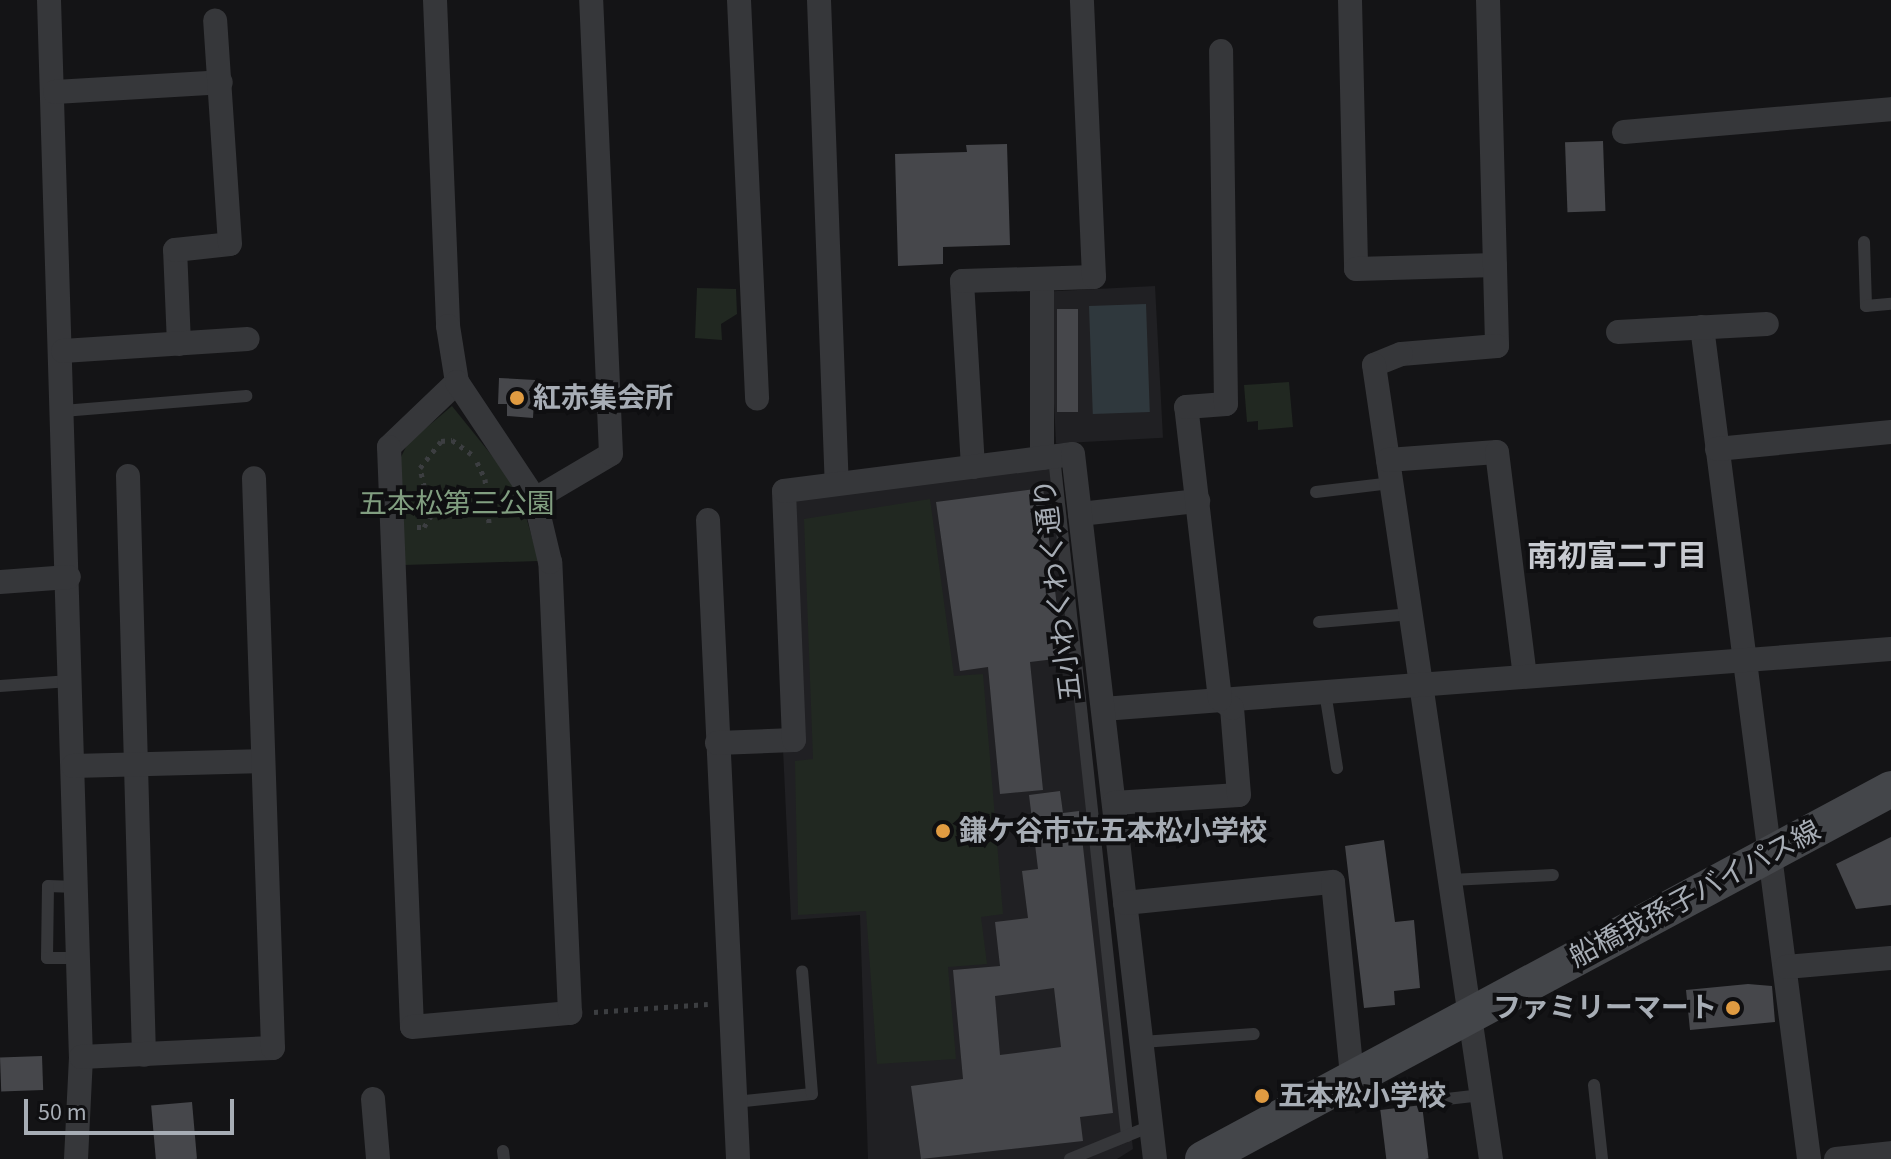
<!DOCTYPE html>
<html>
<head>
<meta charset="utf-8">
<style>
  body { margin:0 }
  #map { position:relative; width:1891px; height:1159px; overflow:hidden; background:#141416; font-family:"Source Sans 3","Noto Sans JP",sans-serif }
  div>[style] { position:absolute }
  .built>* { inset:0; background:#202023; transform-origin:0 0 }
  .green>* { inset:0; background:#212821 }
  .water>* { inset:0; background:#2f383d; transform-origin:0 0 }
  .building>* { inset:0; background:#46474b; transform-origin:0 0 }
  .path>* { height:5px; margin-top:-2.5px; transform-origin:0; background:repeating-linear-gradient(90deg,#3c3e41 0 4px,transparent 0 10px) }
  .lane>* { height:12px; margin:-6px; padding:0 6px; transform-origin:6px; border-radius:6px; background:#36373a }
  .street>* { height:24px; margin:-12px; padding:0 12px; transform-origin:12px; border-radius:12px; background:#36373a }
  .secondary>* { height:36px; margin:-18px; padding:0 18px; transform-origin:18px; border-radius:18px; background:#44464a }
  .dots>* { width:22px; height:22px; translate:-50% -50%; box-sizing:border-box; border:4px solid #0f0f11; border-radius:50% }
  span { translate:-50% -50%; white-space:nowrap; text-align:center; line-height:1.15; -webkit-text-stroke:8px #0f0f11; paint-order:stroke }
  .poi-label { font-size:28px; color:#a7adb5; font-weight:700 }
  .left { translate:0 -50%; text-align:left }
  .right { translate:-100% -50%; text-align:right }
  .park-label { font-size:28px; color:#819e80 }
  .street-label { font-size:28px; color:#a7adb5 }
  .neighbourhood-label { font-size:30px; color:#c8cbd1; font-weight:700 }
  .scale { position:absolute; left:24px; top:1099px; width:210px; height:36px; box-sizing:border-box; border:4px solid #a7adb5; border-top:0; padding-left:10px; font-size:24px; line-height:28px; white-space:nowrap; color:#a7adb5; -webkit-text-stroke:6px #0f0f11; paint-order:stroke }
</style>
</head>
<body>
<div id="map">
  <div class="built">
    <div style="left:1155px;top:286px;width:152px;height:107px;rotate:87deg"></div>
    <div style="clip-path:polygon(1061px 464px,1133px 1149px,1117px 1159px,868px 1159px,860px 915px,791px 920px,783px 749px,792px 505px,800px 498px)"></div>
  </div>
  <div class="green">
    <div style="clip-path:polygon(697px 288px,736px 289px,737px 314px,721px 324px,722px 340px,695px 338px)"></div>
    <div style="clip-path:polygon(1289px 382px,1293px 427px,1258px 430px,1258px 421px,1247px 422px,1244px 385px)"></div>
    <div style="clip-path:polygon(452px 406px,502px 468px,522px 503px,539px 561px,404px 565px,398px 463px,408px 443px)"></div>
    <div style="clip-path:polygon(930px 499px,954px 676px,983px 674px,1003px 914px,981px 917px,987px 964px,948px 967px,956px 1059px,877px 1064px,866px 911px,798px 915px,795px 761px,813px 759px,804px 519px)"></div>
  </div>
  <div class="water">
    <div style="left:1146px;top:304px;width:108px;height:57px;rotate:88deg"></div>
  </div>
  <div class="building">
    <div style="left:1603px;top:141px;width:70px;height:38px;rotate:88deg"></div>
    <div style="clip-path:polygon(1007px 144px,1010px 245px,943px 247px,943px 264px,898px 266px,895px 154px,967px 152px,966px 145px)"></div>
    <div style="left:1057px;top:309px;width:21px;height:103px"></div>
    <div style="clip-path:polygon(499px 378px,535px 380px,533px 418px,507px 416px,507px 404px,498px 404px)"></div>
    <div style="clip-path:polygon(1043px 488px,1063px 658px,1030px 662px,1043px 790px,1000px 794px,988px 667px,960px 671px,936px 502px)"></div>
    <div style="clip-path:polygon(evenodd,1060px 791px,1063px 813px,1079px 811px,1113px 1113px,1080px 1117px,1083px 1141px,921px 1159px,911px 1086px,963px 1079px,953px 970px,1000px 966px,995px 922px,1028px 918px,1022px 871px,1038px 869px,1029px 795px,1060px 791px,1054px 988px,1061px 1047px,1000px 1055px,995px 996px,1054px 988px)"></div>
    <div style="clip-path:polygon(1891px 837px,1891px 905px,1856px 909px,1836px 864px)"></div>
    <div style="clip-path:polygon(1384px 840px,1395px 922px,1414px 920px,1420px 988px,1394px 991px,1395px 1005px,1364px 1008px,1345px 846px)"></div>
    <div style="clip-path:polygon(1748px 984px,1772px 986px,1775px 1022px,1690px 1030px,1686px 990px)"></div>
    <div style="left:42px;top:1056px;width:34px;height:42px;rotate:88deg"></div>
    <div style="left:192px;top:1102px;width:57px;height:41px;rotate:85deg"></div>
    <div style="left:1422px;top:1105px;width:54px;height:42px;rotate:83deg"></div>
  </div>
  <div class="path">
    <div style="left:477px;top:462px;width:19px;rotate:65deg"></div>
    <div style="left:485px;top:479px;width:44px;rotate:84.8deg"></div>
    <div style="left:417px;top:527px;width:7px"></div>
    <div style="left:424px;top:527px;width:13px;rotate:-58deg"></div>
    <div style="left:431px;top:516px;width:49px;rotate:-102.9deg"></div>
    <div style="left:420px;top:468px;width:34px;rotate:-52deg"></div>
    <div style="left:441px;top:441px;width:11px;rotate:-5deg"></div>
    <div style="left:452px;top:440px;width:24px;rotate:36deg"></div>
    <div style="left:594px;top:1012px;width:114px;rotate:-4deg"></div>
  </div>
  <div class="lane">
    <div style="left:1864px;top:242px;width:64px;rotate:88.2deg"></div>
    <div style="left:1866px;top:306px;width:25px;rotate:-5deg"></div>
    <div style="left:63px;top:411px;width:184px;rotate:-4.7deg"></div>
    <div style="left:1054px;top:457px;width:683px;rotate:83.86deg"></div>
    <div style="left:1316px;top:492px;width:77px;rotate:-6.8deg"></div>
    <div style="left:1319px;top:622px;width:93px;rotate:-4.9deg"></div>
    <div style="left:0;top:686px;width:70px;rotate:-4.1deg"></div>
    <div style="left:1325px;top:692px;width:77px;rotate:81deg"></div>
    <div style="left:1451px;top:880px;width:102px;rotate:-2.8deg"></div>
    <div style="left:76px;top:887px;width:28px;rotate:-178deg"></div>
    <div style="left:48px;top:886px;width:72px;rotate:90.8deg"></div>
    <div style="left:47px;top:958px;width:31px"></div>
    <div style="left:1142px;top:1042px;width:112px;rotate:-4.1deg"></div>
    <div style="left:1594px;top:1085px;width:74px;rotate:83.8deg"></div>
    <div style="left:1438px;top:1100px;width:44px;rotate:-6.5deg"></div>
    <div style="left:735px;top:1102px;width:77px;rotate:-5.9deg"></div>
    <div style="left:812px;top:1094px;width:123px;rotate:-94.6deg"></div>
    <div style="left:503px;top:1151px;width:8px;rotate:83deg"></div>
    <div style="left:1070px;top:1159px;width:87px;rotate:-22.2deg"></div>
  </div>
  <div class="street">
    <div style="left:49px;top:0;width:1057px;rotate:88.27deg"></div>
    <div style="left:81px;top:1057px;width:102px;rotate:92.8deg"></div>
    <div style="left:435px;top:0;width:326px;rotate:87.7deg"></div>
    <div style="left:448px;top:326px;width:57px;rotate:80.9deg"></div>
    <div style="left:457px;top:382px;width:94px;rotate:136.3deg"></div>
    <div style="left:389px;top:447px;width:580px;rotate:87.73deg"></div>
    <div style="left:412px;top:1027px;width:159px;rotate:-5.1deg"></div>
    <div style="left:570px;top:1013px;width:451px;rotate:-92.5deg"></div>
    <div style="left:550px;top:562px;width:65px;rotate:-103.4deg"></div>
    <div style="left:535px;top:499px;width:88px;rotate:-30.6deg"></div>
    <div style="left:611px;top:454px;width:454px;rotate:-92.5deg"></div>
    <div style="left:739px;top:0;width:399px;rotate:87.4deg"></div>
    <div style="left:819px;top:0;width:484px;rotate:87.9deg"></div>
    <div style="left:1350px;top:0;width:269px;rotate:88.7deg"></div>
    <div style="left:1356px;top:269px;width:139px;rotate:-1.6deg"></div>
    <div style="left:1488px;top:0;width:346px;rotate:88.5deg"></div>
    <div style="left:1497px;top:346px;width:96px;rotate:175.2deg"></div>
    <div style="left:1401px;top:354px;width:29px;rotate:158deg"></div>
    <div style="left:1374px;top:365px;width:803px;rotate:81.62deg"></div>
    <div style="left:55px;top:92px;width:166px;rotate:-3.4deg"></div>
    <div style="left:1624px;top:132px;width:268px;rotate:-4.9deg"></div>
    <div style="left:1702px;top:327px;width:839px;rotate:82.67deg"></div>
    <div style="left:1618px;top:332px;width:149px;rotate:-3.1deg"></div>
    <div style="left:179px;top:344px;width:94px;rotate:-92.4deg"></div>
    <div style="left:175px;top:250px;width:55px;rotate:-6.2deg"></div>
    <div style="left:230px;top:244px;width:224px;rotate:-93.8deg"></div>
    <div style="left:63px;top:351px;width:185px;rotate:-3.7deg"></div>
    <div style="left:457px;top:382px;width:141px;rotate:56.3deg"></div>
    <div style="left:1717px;top:449px;width:175px;rotate:-5.6deg"></div>
    <div style="left:1042px;top:458px;width:179px;rotate:-90deg"></div>
    <div style="left:1388px;top:460px;width:109px;rotate:-4.2deg"></div>
    <div style="left:1497px;top:452px;width:226px;rotate:82.9deg"></div>
    <div style="left:973px;top:467px;width:186px;rotate:-93.4deg"></div>
    <div style="left:962px;top:281px;width:132px;rotate:-1.7deg"></div>
    <div style="left:1094px;top:277px;width:277px;rotate:-92.5deg"></div>
    <div style="left:128px;top:476px;width:579px;rotate:88.42deg"></div>
    <div style="left:1080px;top:514px;width:119px;rotate:-6.3deg"></div>
    <div style="left:708px;top:520px;width:640px;rotate:87.31deg"></div>
    <div style="left:0;top:582px;width:69px;rotate:-4.1deg"></div>
    <div style="left:1103px;top:709px;width:790px;rotate:-4.35deg"></div>
    <div style="left:717px;top:743px;width:77px;rotate:-2.2deg"></div>
    <div style="left:794px;top:740px;width:249px;rotate:-92.3deg"></div>
    <div style="left:784px;top:491px;width:291px;rotate:-7.3deg"></div>
    <div style="left:1073px;top:454px;width:710px;rotate:83.37deg"></div>
    <div style="left:73px;top:766px;width:190px;rotate:-1.5deg"></div>
    <div style="left:1114px;top:803px;width:125px;rotate:-3.7deg"></div>
    <div style="left:1239px;top:795px;width:87px;rotate:-94.6deg"></div>
    <div style="left:1232px;top:708px;width:15px;rotate:-143deg"></div>
    <div style="left:1220px;top:699px;width:294px;rotate:-96.6deg"></div>
    <div style="left:1186px;top:407px;width:40px;rotate:-4.3deg"></div>
    <div style="left:1226px;top:404px;width:353px;rotate:-90.8deg"></div>
    <div style="left:1125px;top:903px;width:209px;rotate:-5.8deg"></div>
    <div style="left:1333px;top:882px;width:196px;rotate:84.4deg"></div>
    <div style="left:1786px;top:967px;width:105px;rotate:-4.9deg"></div>
    <div style="left:81px;top:1057px;width:192px;rotate:-2.7deg"></div>
    <div style="left:273px;top:1048px;width:570px;rotate:-91.91deg"></div>
    <div style="left:373px;top:1099px;width:60px;rotate:85.2deg"></div>
    <div style="left:1836px;top:1159px;width:55px;rotate:-6.2deg"></div>
  </div>
  <div class="secondary">
    <div style="left:1203px;top:1159px;width:781px;rotate:-28.27deg"></div>
  </div>
  <div class="dots">
    <div style="left:517px;top:398px;background:#e09b41"></div>
    <div style="left:943px;top:831px;background:#e09b41"></div>
    <div style="left:1733px;top:1008px;background:#e09b41"></div>
    <div style="left:1262px;top:1096px;background:#e09b41"></div>
  </div>
  <div class="poi-label">
    <span class="left" style="left:533px;top:398px">紅赤集会所</span>
    <span class="left" style="left:959px;top:831px">鎌ケ谷市立五本松小学校</span>
    <span class="right" style="left:1717px;top:1008px">ファミリーマート</span>
    <span class="left" style="left:1278px;top:1096px">五本松小学校</span>
  </div>
  <div class="park-label">
    <span style="left:457px;top:504px">五本松第三公園</span>
  </div>
  <div class="street-label">
    <span style="left:1058px;top:590px;rotate:-97deg">五小わくわく通り</span>
    <span style="left:1695px;top:894px;rotate:-28deg">船橋我孫子バイパス線</span>
  </div>
  <div class="neighbourhood-label">
    <span style="left:1617px;top:557px">南初富二丁目</span>
  </div>
  <div class="scale">50 m</div>
</div>
</body>
</html>
